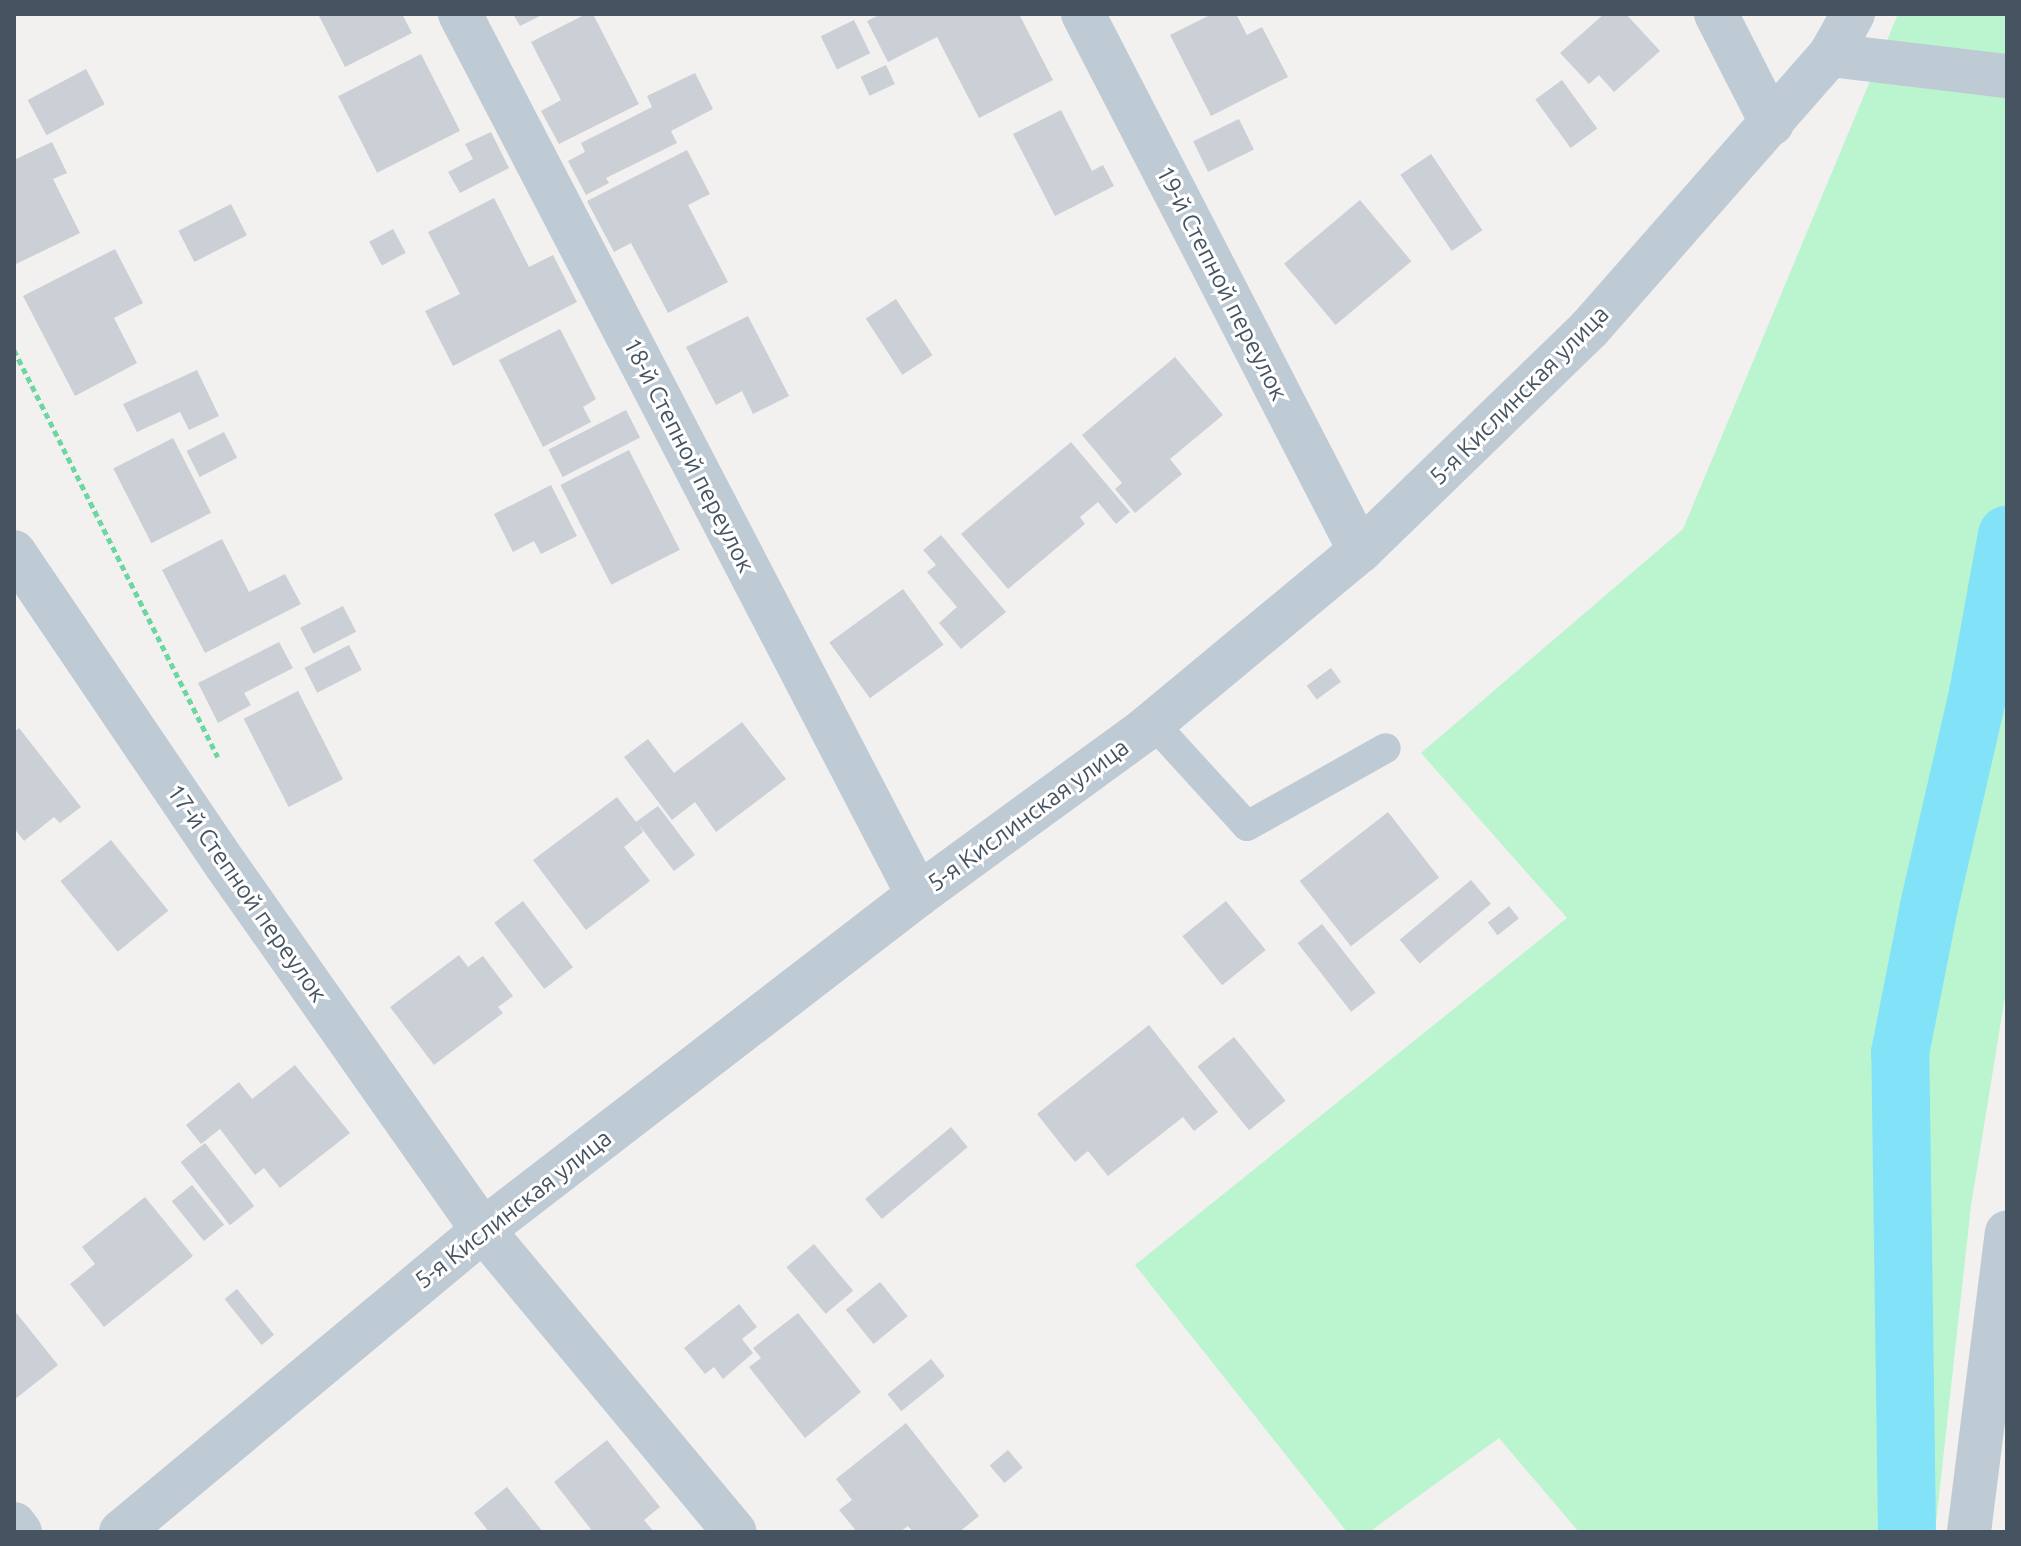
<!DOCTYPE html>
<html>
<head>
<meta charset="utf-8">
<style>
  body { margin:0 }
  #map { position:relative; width:2021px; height:1546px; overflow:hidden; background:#f3f0f0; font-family:Ubuntu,sans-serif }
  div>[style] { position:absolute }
  .green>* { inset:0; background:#baf5cf }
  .canal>* { height:58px; margin:-29px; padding:0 29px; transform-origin:29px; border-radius:29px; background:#82e2f7 }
  .building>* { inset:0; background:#cbcfd6; transform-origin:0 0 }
  .path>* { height:5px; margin-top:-2.5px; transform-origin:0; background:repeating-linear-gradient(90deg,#6dd7a0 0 6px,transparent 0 10px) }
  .service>* { height:30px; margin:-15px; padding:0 15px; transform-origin:15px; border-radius:15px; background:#bfcbd4 }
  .minor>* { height:44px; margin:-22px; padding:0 22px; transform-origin:22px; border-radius:22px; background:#bfcbd4 }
  .tertiary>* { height:44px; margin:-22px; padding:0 22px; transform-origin:22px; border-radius:22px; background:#bfcbd4 }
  span { translate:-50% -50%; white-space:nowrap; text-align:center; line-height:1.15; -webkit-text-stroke:6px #fff; paint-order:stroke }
  .street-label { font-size:24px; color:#455460 }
  .frame { position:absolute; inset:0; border:16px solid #455460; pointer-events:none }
</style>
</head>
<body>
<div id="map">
  <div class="green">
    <div style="clip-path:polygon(1898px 14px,2007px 14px,2007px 984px,1971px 1206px,1935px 1532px,1579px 1532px,1499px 1438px,1369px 1532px,1347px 1532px,1135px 1265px,1567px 918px,1421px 753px,1683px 529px)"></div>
  </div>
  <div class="canal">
    <div style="left:1907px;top:1532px;width:479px;rotate:-90.8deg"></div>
    <div style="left:1900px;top:1053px;width:150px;rotate:-78.8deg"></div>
    <div style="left:1929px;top:906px;width:218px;rotate:-77deg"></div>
    <div style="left:1978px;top:694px;width:162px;rotate:-79.7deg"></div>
  </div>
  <div class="building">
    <div style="clip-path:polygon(318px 14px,402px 14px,412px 33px,345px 67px)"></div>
    <div style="clip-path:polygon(513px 14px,544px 14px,520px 26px)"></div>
    <div style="clip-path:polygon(586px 14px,593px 14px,639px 104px,559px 144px,541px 111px,561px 100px,531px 42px)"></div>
    <div style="clip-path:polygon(881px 14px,1019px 14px,1053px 80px,979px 118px,937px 37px,888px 62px,867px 21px)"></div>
    <div style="clip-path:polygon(1212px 14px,1236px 14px,1247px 35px,1262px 27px,1288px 77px,1211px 116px,1170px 35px)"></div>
    <div style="clip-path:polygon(1604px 14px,1626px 14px,1660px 51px,1614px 92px,1599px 75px,1589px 84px,1560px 53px)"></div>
    <div style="left:854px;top:20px;width:37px;height:37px;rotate:64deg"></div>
    <div style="left:421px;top:54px;width:86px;height:93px;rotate:63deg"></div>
    <div style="left:886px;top:65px;width:21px;height:28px;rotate:65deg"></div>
    <div style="left:86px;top:69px;width:40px;height:66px;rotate:62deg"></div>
    <div style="clip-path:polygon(695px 73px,713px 109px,671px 131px,677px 143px,606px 178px,609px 183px,586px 195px,568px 161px,585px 152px,581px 143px,652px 107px,647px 96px)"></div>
    <div style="left:1562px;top:80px;width:60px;height:33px;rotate:54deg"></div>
    <div style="clip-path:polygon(1061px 110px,1092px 171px,1103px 165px,1114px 186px,1055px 216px,1013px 134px)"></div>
    <div style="left:1239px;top:119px;width:34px;height:51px;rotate:64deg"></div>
    <div style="clip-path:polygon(491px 132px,509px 168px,460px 193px,448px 172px,473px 159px,465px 144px)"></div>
    <div style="clip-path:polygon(52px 142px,67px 173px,53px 179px,80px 233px,14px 265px,14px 160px)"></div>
    <div style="clip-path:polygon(687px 150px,710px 194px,688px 205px,728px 282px,668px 313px,631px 243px,614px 252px,587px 201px)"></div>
    <div style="left:1431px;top:154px;width:92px;height:37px;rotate:56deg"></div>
    <div style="clip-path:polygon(494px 198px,529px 267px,553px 255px,577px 302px,453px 366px,425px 311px,460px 294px,428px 232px)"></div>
    <div style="left:1360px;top:200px;width:80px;height:99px;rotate:50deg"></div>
    <div style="left:231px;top:204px;width:35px;height:59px;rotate:63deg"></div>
    <div style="left:393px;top:229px;width:27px;height:27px;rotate:62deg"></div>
    <div style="clip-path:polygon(115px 249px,143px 303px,114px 318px,137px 363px,75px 396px,23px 296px)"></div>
    <div style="left:896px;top:299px;width:67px;height:36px;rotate:57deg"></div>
    <div style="clip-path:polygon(748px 316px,789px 396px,753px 414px,742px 391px,716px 405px,686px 347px)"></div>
    <div style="clip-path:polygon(560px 329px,596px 399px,583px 407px,591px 422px,543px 447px,499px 360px)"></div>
    <div style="clip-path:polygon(1175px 357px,1223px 415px,1170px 459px,1182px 474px,1135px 513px,1115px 489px,1122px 483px,1082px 435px)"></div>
    <div style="clip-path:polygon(197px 370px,219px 416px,189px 430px,180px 412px,137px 432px,123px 404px)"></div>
    <div style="left:626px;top:410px;width:31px;height:87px;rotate:63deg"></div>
    <div style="left:224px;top:432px;width:29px;height:42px;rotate:63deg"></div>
    <div style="left:173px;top:438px;width:84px;height:67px;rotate:63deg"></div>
    <div style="clip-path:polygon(1071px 442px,1130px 512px,1116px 524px,1098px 502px,1080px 517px,1085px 524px,1008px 589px,961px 534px)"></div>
    <div style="left:629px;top:450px;width:112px;height:77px;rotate:63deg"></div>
    <div style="clip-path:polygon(551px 485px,577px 536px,541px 554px,534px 541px,513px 552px,494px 514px)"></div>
    <div style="clip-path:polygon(941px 535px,1006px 612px,961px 649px,939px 623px,957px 607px,927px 572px,936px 565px,923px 550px)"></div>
    <div style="clip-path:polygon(222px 539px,249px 592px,285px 574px,301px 604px,205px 653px,162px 570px)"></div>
    <div style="left:903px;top:589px;width:69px;height:91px;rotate:54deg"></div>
    <div style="left:343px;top:606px;width:29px;height:48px;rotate:63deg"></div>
    <div style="clip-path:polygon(279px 642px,293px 668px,244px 693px,251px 705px,218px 723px,198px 683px)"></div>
    <div style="left:349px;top:645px;width:28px;height:50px;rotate:63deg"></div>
    <div style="left:1331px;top:668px;width:17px;height:30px;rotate:54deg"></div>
    <div style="left:298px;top:691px;width:99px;height:61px;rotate:63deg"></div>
    <div style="clip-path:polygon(742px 722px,786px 779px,716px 832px,695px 802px,672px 820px,624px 757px,648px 739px,674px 773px)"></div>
    <div style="clip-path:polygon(19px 728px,81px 807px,60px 823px,54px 817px,24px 841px,14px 828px,14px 732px)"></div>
    <div style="clip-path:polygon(617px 797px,636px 822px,658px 806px,695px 855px,674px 871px,639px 825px,643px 832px,624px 847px,650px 881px,586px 930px,533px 860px)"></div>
    <div style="left:1388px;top:812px;width:83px;height:112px;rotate:52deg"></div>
    <div style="left:111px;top:840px;width:91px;height:65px;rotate:51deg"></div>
    <div style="left:1471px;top:880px;width:31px;height:93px;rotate:50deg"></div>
    <div style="left:523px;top:901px;width:83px;height:36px;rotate:53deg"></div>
    <div style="left:1226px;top:901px;width:63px;height:56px;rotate:51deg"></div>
    <div style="left:1509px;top:906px;width:16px;height:27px;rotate:52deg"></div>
    <div style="left:1322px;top:924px;width:87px;height:31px;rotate:52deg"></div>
    <div style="clip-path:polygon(459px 955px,468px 967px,483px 956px,513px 996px,498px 1007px,503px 1013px,434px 1065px,390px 1007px)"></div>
    <div style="clip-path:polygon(1149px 1025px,1218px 1112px,1194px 1131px,1183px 1117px,1108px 1176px,1088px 1151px,1075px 1162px,1037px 1114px)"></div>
    <div style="left:1234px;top:1037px;width:82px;height:47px;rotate:51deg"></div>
    <div style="clip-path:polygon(295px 1065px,350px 1133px,280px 1188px,264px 1168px,255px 1175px,220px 1129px,201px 1144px,186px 1125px,239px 1082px,252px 1099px)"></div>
    <div style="left:951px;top:1127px;width:26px;height:112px;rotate:50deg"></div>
    <div style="left:205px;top:1143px;width:80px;height:31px;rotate:52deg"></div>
    <div style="left:192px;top:1185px;width:51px;height:26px;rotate:51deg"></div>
    <div style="clip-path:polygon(145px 1197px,193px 1256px,104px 1327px,70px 1284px,95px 1264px,82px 1247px)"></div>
    <div style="left:814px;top:1244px;width:61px;height:36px;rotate:50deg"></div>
    <div style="left:880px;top:1282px;width:44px;height:44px;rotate:51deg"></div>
    <div style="left:237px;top:1289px;width:59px;height:16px;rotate:51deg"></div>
    <div style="clip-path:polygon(739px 1304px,757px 1327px,742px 1339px,753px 1353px,723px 1379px,714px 1367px,705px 1374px,684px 1348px)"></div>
    <div style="clip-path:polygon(14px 1310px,58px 1365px,14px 1400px)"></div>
    <div style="clip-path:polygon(798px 1313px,861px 1392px,805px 1438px,749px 1367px,761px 1358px,753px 1348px)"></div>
    <div style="left:931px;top:1359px;width:22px;height:56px;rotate:51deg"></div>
    <div style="clip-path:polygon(906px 1423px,979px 1516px,959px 1532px,913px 1532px,908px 1526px,900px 1532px,857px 1532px,839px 1510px,852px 1500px,836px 1479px)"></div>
    <div style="clip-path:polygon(607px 1440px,660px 1507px,644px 1520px,654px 1532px,593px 1532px,554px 1482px)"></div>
    <div style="left:1008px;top:1450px;width:23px;height:24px;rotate:50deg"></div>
    <div style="clip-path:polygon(507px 1487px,543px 1532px,489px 1532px,474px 1513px)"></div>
  </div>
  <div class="path">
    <div style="left:14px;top:350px;width:455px;rotate:63.4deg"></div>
  </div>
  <div class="service">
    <div style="left:1153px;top:723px;width:139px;rotate:47.6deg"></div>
    <div style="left:1247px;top:826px;width:159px;rotate:-29.3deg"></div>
  </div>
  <div class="minor">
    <div style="left:460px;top:14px;width:993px;rotate:62.53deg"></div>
    <div style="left:1083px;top:14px;width:604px;rotate:62.71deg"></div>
    <div style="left:1716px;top:14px;width:123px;rotate:63deg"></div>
    <div style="left:1830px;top:55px;width:178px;rotate:6.8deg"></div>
    <div style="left:483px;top:1230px;width:393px;rotate:50.2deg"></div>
    <div style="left:14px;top:1524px;width:10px;rotate:53deg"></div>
    <div style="left:1969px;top:1532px;width:302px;rotate:-82.8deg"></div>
  </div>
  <div class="tertiary">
    <div style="left:14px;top:552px;width:378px;rotate:55.9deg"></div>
    <div style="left:226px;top:865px;width:446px;rotate:54.9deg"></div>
    <div style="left:121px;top:1532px;width:471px;rotate:-39.8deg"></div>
    <div style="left:483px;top:1230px;width:549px;rotate:-37.6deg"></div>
    <div style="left:918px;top:895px;width:278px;rotate:-36.1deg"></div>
    <div style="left:1143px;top:731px;width:282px;rotate:-39.7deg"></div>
    <div style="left:1360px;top:551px;width:320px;rotate:-44.1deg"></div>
    <div style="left:1590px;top:328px;width:363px;rotate:-48.7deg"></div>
    <div style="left:1830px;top:55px;width:47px;rotate:-60.7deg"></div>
  </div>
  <div class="street-label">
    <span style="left:1222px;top:283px;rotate:63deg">19-й Степной переулок</span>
    <span style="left:1519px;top:395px;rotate:-45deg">5-я Кислинская улица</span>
    <span style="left:689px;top:455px;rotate:63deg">18-й Степной переулок</span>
    <span style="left:1028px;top:815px;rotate:-36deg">5-я Кислинская улица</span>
    <span style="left:247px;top:893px;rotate:55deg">17-й Степной переулок</span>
    <span style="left:513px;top:1209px;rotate:-38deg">5-я Кислинская улица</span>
  </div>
  <div class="frame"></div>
</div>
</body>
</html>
